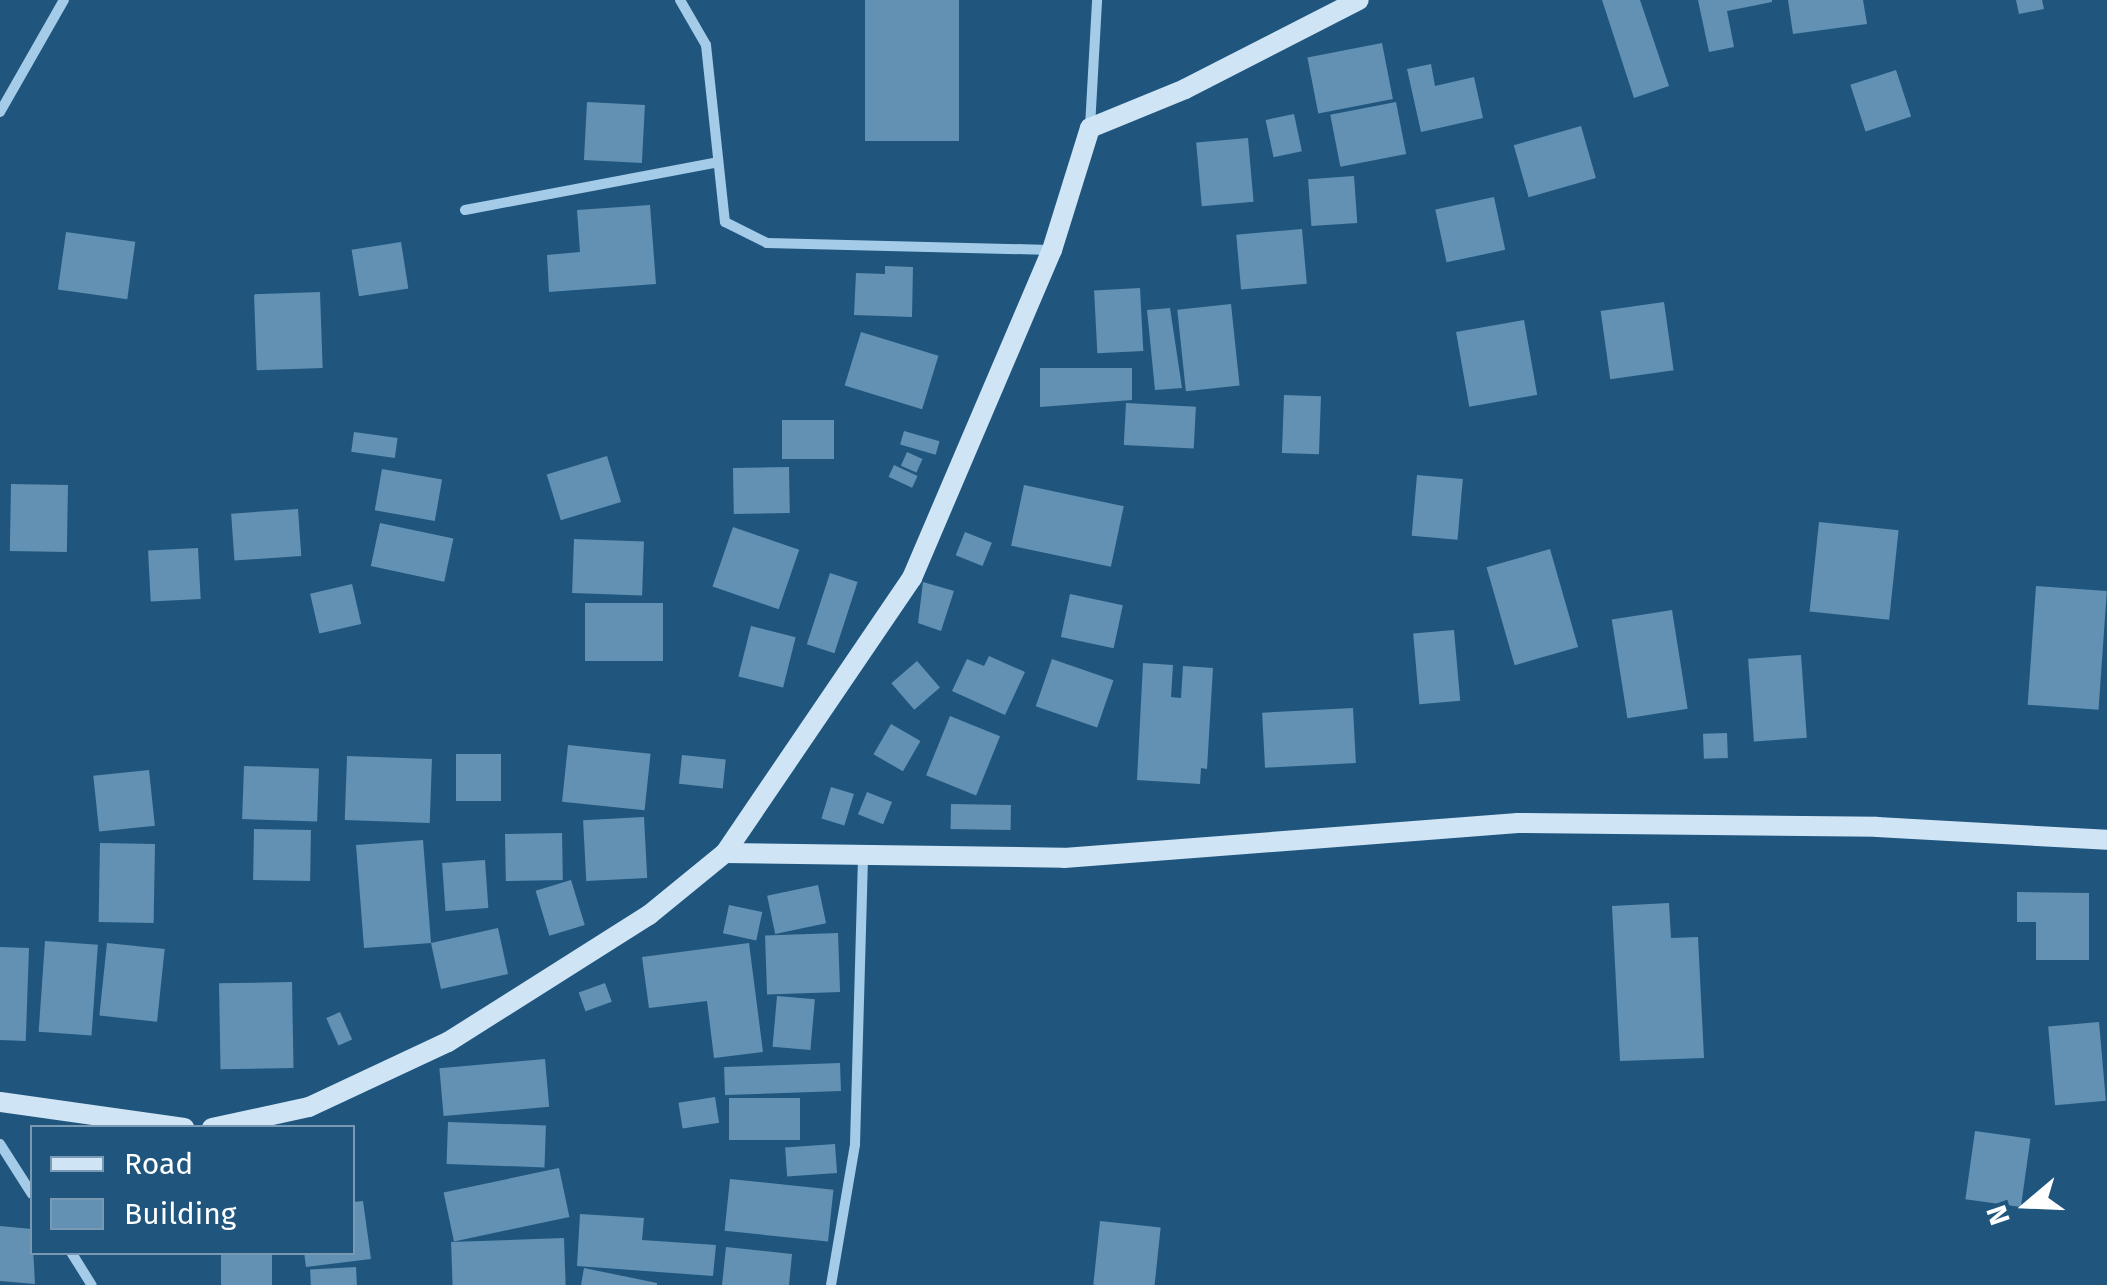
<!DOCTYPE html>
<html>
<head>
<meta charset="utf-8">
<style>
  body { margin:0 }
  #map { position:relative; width:2107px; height:1285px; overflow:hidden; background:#20567e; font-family:"Fira Sans",sans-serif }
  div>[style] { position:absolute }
  .building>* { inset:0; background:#6291b3; transform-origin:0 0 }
  .street>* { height:10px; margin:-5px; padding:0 5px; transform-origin:5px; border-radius:5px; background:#a4cbe7 }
  .secondary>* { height:20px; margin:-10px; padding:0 10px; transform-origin:10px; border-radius:10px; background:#cfe5f6 }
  span { translate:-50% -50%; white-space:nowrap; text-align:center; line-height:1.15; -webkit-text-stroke:8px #20567e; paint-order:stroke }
  .legend { position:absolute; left:30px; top:1125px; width:325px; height:130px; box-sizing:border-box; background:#20567e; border:2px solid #799ab2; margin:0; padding:12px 18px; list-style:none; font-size:30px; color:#fff }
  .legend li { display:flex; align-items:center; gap:20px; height:50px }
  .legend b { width:50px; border:2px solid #799ab2 }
  .north { position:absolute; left:1977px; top:1155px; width:100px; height:100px; -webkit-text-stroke:8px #20567e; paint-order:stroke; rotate:251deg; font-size:28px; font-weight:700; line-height:40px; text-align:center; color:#fff }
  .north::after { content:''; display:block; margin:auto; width:35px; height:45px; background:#fff; clip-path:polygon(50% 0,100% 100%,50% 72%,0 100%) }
</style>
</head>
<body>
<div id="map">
  <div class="building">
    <div style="left:865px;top:0;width:94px;height:141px"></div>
    <div style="clip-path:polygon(1602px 0,1640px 0,1669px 86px,1634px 98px)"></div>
    <div style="clip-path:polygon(1698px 0,1772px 0,1772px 2px,1727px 11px,1734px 47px,1709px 52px)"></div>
    <div style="clip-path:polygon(1788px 0,1863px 0,1867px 24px,1793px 34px)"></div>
    <div style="clip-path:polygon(2016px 0,2042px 0,2044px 9px,2019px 14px)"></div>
    <div style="left:1382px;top:43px;width:57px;height:76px;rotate:79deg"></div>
    <div style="clip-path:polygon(1431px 64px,1435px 86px,1474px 77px,1483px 118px,1421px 132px,1407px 69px)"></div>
    <div style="left:1896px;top:70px;width:49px;height:48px;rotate:72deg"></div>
    <div style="left:587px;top:102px;width:58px;height:58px;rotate:3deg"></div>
    <div style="left:1396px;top:102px;width:53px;height:67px;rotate:79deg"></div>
    <div style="left:1294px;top:114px;width:38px;height:29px;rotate:78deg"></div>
    <div style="left:1581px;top:126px;width:54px;height:70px;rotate:74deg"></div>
    <div style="left:1248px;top:138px;width:64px;height:52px;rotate:85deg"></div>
    <div style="left:1354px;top:176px;width:47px;height:46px;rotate:86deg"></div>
    <div style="left:1494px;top:197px;width:54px;height:60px;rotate:78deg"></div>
    <div style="clip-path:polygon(650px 205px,656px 284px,549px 292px,547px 255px,580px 252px,577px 210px)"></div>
    <div style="left:1302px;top:229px;width:55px;height:66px;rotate:85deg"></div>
    <div style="left:66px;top:232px;width:70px;height:58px;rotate:8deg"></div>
    <div style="left:401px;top:242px;width:47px;height:50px;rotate:81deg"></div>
    <div style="clip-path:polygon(885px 266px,913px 267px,912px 317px,854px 315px,856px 273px,885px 274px)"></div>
    <div style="left:1140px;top:288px;width:63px;height:46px;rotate:87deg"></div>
    <div style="left:320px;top:292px;width:76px;height:66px;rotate:88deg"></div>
    <div style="left:1664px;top:302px;width:69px;height:64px;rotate:82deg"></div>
    <div style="left:1231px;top:304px;width:82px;height:54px;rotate:84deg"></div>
    <div style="clip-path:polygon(1170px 308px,1182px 388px,1155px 390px,1147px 310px)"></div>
    <div style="left:1524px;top:320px;width:76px;height:69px;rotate:80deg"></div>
    <div style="left:861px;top:332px;width:81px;height:56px;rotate:17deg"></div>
    <div style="clip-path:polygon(1040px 368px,1132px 368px,1132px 400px,1040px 407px)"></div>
    <div style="left:1284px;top:395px;width:37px;height:58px;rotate:2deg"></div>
    <div style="left:1126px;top:403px;width:70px;height:42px;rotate:3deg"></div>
    <div style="left:782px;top:420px;width:52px;height:39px"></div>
    <div style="left:904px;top:431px;width:37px;height:14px;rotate:16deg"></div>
    <div style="left:354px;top:432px;width:44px;height:20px;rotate:8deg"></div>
    <div style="left:907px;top:452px;width:17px;height:15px;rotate:24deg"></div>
    <div style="left:607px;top:456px;width:48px;height:63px;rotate:73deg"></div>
    <div style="left:894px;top:465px;width:26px;height:13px;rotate:25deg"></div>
    <div style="left:789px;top:467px;width:46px;height:56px;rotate:89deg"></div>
    <div style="left:382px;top:469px;width:61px;height:42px;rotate:10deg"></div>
    <div style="left:1417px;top:475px;width:46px;height:61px;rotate:5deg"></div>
    <div style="left:11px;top:484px;width:57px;height:67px;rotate:1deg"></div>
    <div style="left:1024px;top:485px;width:102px;height:62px;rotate:12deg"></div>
    <div style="left:298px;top:509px;width:47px;height:67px;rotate:86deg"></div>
    <div style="left:1819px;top:522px;width:80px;height:90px;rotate:6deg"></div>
    <div style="left:380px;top:523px;width:75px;height:44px;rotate:12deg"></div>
    <div style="left:733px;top:527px;width:70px;height:63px;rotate:19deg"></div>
    <div style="left:965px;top:532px;width:29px;height:25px;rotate:22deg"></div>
    <div style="left:574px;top:539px;width:70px;height:54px;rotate:2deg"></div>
    <div style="left:198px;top:548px;width:51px;height:50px;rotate:87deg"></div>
    <div style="left:1550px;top:549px;width:102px;height:66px;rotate:74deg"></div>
    <div style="left:830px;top:573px;width:29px;height:75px;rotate:18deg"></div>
    <div style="clip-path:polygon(923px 582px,954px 591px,941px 631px,918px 623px)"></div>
    <div style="left:352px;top:584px;width:41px;height:43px;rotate:77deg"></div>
    <div style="left:2036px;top:586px;width:71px;height:119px;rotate:4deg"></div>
    <div style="left:1070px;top:594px;width:54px;height:44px;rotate:12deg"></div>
    <div style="left:585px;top:603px;width:78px;height:58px"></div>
    <div style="left:1672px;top:610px;width:100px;height:61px;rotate:81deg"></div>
    <div style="left:751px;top:626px;width:46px;height:52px;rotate:14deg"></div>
    <div style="left:1454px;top:630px;width:71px;height:41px;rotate:85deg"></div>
    <div style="left:1801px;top:655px;width:83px;height:53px;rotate:86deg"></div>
    <div style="clip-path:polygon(989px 656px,1025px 672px,1005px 715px,952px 691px,967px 659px,984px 666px)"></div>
    <div style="left:1052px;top:659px;width:65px;height:50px;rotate:19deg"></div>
    <div style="left:917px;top:661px;width:35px;height:34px;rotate:49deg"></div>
    <div style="clip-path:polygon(1143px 663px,1173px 665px,1171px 697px,1181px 698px,1183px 666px,1213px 668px,1207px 769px,1201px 768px,1200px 784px,1137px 780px)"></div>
    <div style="left:1353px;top:708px;width:55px;height:91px;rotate:87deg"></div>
    <div style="left:950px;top:716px;width:54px;height:64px;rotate:22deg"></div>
    <div style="left:891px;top:724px;width:34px;height:35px;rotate:30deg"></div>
    <div style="left:1727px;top:733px;width:25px;height:24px;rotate:88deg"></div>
    <div style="left:568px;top:745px;width:83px;height:57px;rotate:6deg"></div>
    <div style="left:456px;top:754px;width:45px;height:47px"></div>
    <div style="left:682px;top:755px;width:44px;height:29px;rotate:6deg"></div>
    <div style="left:347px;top:756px;width:85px;height:64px;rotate:2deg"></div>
    <div style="left:244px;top:766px;width:75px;height:53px;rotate:2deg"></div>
    <div style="left:149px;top:770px;width:56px;height:56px;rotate:84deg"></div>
    <div style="left:831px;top:787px;width:24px;height:33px;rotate:17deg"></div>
    <div style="left:867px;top:792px;width:27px;height:24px;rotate:22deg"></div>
    <div style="left:951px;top:804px;width:60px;height:25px;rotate:1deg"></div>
    <div style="left:644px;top:817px;width:61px;height:61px;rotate:87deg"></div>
    <div style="left:254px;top:829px;width:57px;height:51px;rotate:1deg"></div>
    <div style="left:562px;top:833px;width:47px;height:57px;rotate:89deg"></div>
    <div style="clip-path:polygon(423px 840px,431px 943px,498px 928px,508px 974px,441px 989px,431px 943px,364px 948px,356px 845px)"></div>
    <div style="left:100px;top:843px;width:55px;height:79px;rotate:1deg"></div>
    <div style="left:485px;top:860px;width:48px;height:43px;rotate:86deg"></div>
    <div style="left:571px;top:880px;width:47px;height:37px;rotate:73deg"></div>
    <div style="left:818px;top:885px;width:39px;height:52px;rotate:78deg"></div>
    <div style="clip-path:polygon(2017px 892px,2089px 893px,2089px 960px,2036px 960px,2036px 922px,2017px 922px)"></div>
    <div style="clip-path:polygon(1669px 903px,1671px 938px,1698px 937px,1704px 1058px,1620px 1061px,1612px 906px)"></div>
    <div style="left:729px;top:905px;width:34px;height:29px;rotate:12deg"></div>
    <div style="left:838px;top:933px;width:59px;height:73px;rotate:88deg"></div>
    <div style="left:45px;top:941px;width:53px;height:91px;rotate:4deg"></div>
    <div style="left:107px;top:943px;width:58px;height:73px;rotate:6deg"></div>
    <div style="clip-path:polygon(749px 943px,763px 1052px,714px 1058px,707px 1001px,649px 1008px,642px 957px)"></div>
    <div style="left:0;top:947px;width:29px;height:93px;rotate:2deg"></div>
    <div style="left:292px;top:982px;width:86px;height:73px;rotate:89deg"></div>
    <div style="left:605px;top:983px;width:20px;height:28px;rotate:70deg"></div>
    <div style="left:777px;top:996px;width:38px;height:51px;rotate:5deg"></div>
    <div style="left:340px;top:1012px;width:30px;height:15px;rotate:66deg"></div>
    <div style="left:2099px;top:1022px;width:79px;height:51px;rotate:85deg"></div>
    <div style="left:545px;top:1059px;width:48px;height:106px;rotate:85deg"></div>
    <div style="left:840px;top:1063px;width:28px;height:116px;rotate:88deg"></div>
    <div style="left:715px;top:1097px;width:26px;height:37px;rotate:81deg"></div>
    <div style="left:729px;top:1098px;width:71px;height:42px"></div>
    <div style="left:448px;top:1122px;width:98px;height:42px;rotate:2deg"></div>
    <div style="left:1975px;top:1131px;width:56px;height:69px;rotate:8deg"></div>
    <div style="left:835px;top:1144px;width:29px;height:50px;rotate:86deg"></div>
    <div style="left:559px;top:1168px;width:50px;height:118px;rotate:78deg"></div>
    <div style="left:730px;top:1179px;width:104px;height:52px;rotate:6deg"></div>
    <div style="clip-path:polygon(363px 1201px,371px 1259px,306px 1267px,304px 1252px,352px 1252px,352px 1202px)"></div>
    <div style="clip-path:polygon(580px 1214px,644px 1218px,642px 1240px,716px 1245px,713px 1276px,577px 1266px)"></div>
    <div style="left:1100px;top:1221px;width:61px;height:64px;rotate:6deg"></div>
    <div style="clip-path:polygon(0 1226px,32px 1229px,35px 1284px,0 1281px)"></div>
    <div style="left:564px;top:1238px;width:47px;height:113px;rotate:88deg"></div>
    <div style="clip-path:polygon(726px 1247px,792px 1254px,789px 1285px,722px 1285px)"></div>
    <div style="left:221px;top:1252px;width:51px;height:33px"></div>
    <div style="left:356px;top:1267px;width:18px;height:46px;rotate:87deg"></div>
    <div style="clip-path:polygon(584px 1268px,657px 1283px,657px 1285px,581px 1285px)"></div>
  </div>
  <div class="street">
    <div style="left:680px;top:0;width:52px;rotate:60deg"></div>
    <div style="left:706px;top:45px;width:178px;rotate:83.9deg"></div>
    <div style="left:725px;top:222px;width:47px;rotate:26.6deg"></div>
    <div style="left:767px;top:243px;width:284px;rotate:1.4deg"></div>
    <div style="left:0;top:112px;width:129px;rotate:-60.3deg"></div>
    <div style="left:1090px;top:127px;width:127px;rotate:-86.8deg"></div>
    <div style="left:465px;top:210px;width:253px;rotate:-10.7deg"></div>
    <div style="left:0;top:1144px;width:59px;rotate:57.4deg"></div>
    <div style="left:71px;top:1252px;width:39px;rotate:58deg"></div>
    <div style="left:831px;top:1285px;width:143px;rotate:-80.3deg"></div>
    <div style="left:855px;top:1144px;width:286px;rotate:-88.4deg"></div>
  </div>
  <div class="secondary">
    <div style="left:725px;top:853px;width:339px;rotate:0.8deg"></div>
    <div style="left:1064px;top:858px;width:455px;rotate:-4.4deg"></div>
    <div style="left:1518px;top:823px;width:359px;rotate:0.6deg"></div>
    <div style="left:1877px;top:827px;width:230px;rotate:3.2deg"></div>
    <div style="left:0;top:1102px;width:186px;rotate:8deg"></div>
    <div style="left:212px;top:1128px;width:99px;rotate:-12.2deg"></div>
    <div style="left:309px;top:1107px;width:153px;rotate:-25.1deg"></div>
    <div style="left:448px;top:1042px;width:238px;rotate:-32.3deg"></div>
    <div style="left:649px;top:915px;width:98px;rotate:-39.2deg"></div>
    <div style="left:725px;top:853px;width:333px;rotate:-55.8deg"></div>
    <div style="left:912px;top:578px;width:357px;rotate:-66.9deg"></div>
    <div style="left:1052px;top:250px;width:128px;rotate:-72.7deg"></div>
    <div style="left:1090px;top:128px;width:103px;rotate:-22.3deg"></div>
    <div style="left:1185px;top:89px;width:195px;rotate:-27.1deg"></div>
  </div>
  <ul class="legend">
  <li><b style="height:12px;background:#cfe5f6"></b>Road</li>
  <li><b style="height:28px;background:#6291b3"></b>Building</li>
  </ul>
  <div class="north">N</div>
</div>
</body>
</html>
